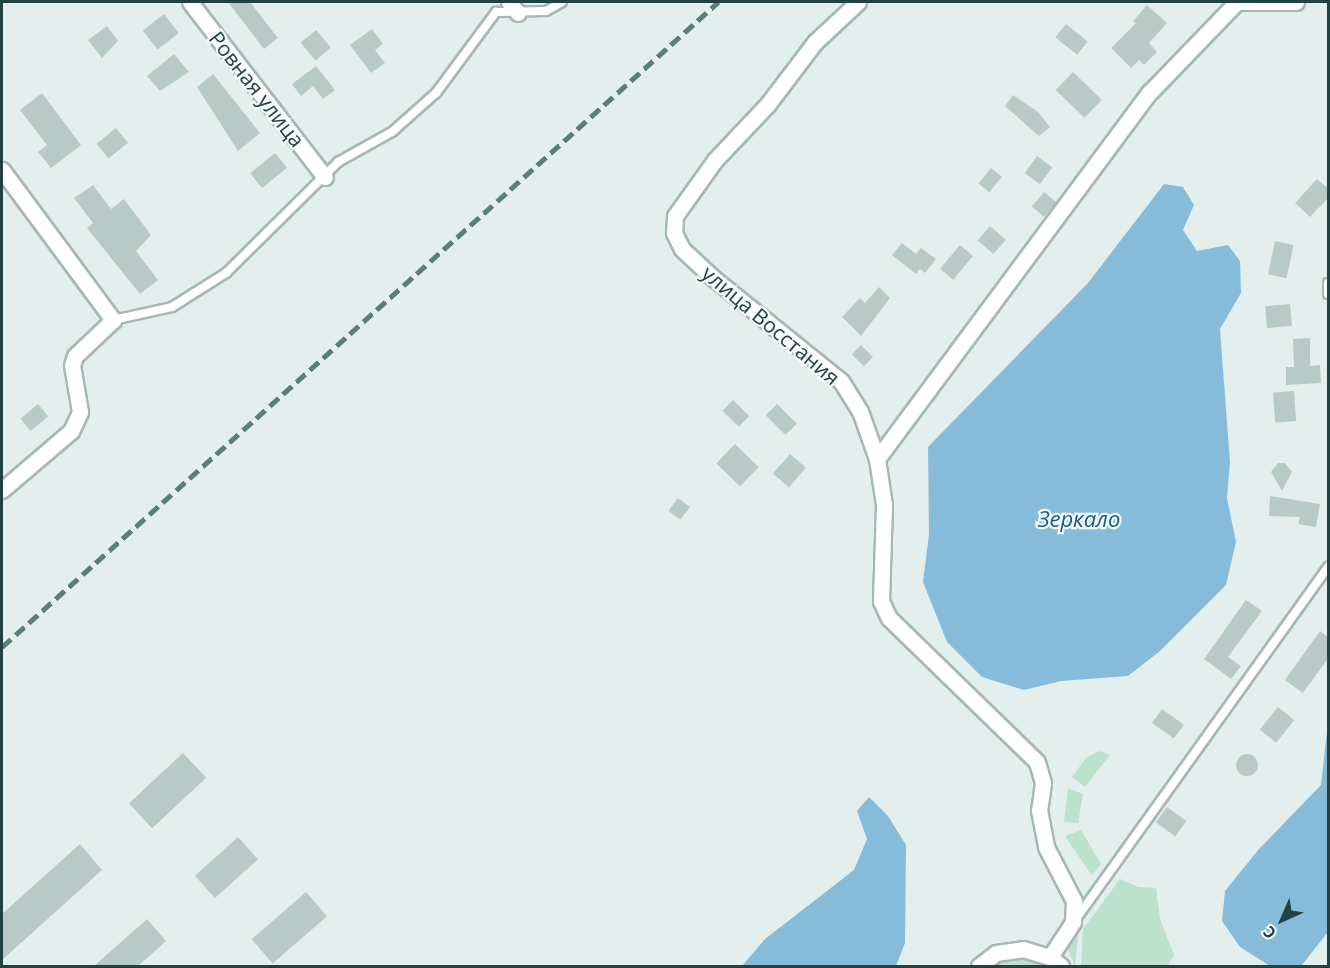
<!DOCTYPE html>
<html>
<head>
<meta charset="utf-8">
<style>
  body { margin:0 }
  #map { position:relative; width:1330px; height:968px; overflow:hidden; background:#e3efec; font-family:"Open Sans",sans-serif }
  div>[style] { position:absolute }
  .green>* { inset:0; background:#bae2cd }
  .water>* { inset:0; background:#86bcd9 }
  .building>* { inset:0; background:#b8cac6; transform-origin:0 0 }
  .round { border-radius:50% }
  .roads { filter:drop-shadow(2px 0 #a5b8b5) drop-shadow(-2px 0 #a5b8b5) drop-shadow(0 2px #a5b8b5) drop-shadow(0 -2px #a5b8b5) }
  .service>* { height:8px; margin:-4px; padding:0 4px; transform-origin:4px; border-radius:4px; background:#fff }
  .minor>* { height:15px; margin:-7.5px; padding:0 7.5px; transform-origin:7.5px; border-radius:7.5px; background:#fff }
  .rail>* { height:4.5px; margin-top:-2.25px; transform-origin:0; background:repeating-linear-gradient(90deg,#5b7e7b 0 12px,transparent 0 18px) }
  span { translate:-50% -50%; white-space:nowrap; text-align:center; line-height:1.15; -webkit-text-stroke:4.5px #f5faf9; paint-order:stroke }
  .street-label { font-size:21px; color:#214240 }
  .water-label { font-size:22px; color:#135d86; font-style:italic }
  .frame { position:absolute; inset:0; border:3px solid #214240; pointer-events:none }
  .north { position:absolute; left:1252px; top:890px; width:60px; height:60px; -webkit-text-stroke:4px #f5faf9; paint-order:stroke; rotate:225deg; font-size:16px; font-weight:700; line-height:24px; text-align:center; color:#214240 }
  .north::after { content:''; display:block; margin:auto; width:21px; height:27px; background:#214240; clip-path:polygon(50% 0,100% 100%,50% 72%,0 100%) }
</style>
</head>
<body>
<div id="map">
  <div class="green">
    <div style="clip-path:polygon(1099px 751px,1110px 755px,1085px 787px,1072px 777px,1086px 758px)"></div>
    <div style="clip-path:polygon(1068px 788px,1083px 794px,1078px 823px,1064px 822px)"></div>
    <div style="clip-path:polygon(1081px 830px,1101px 864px,1092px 876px,1065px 836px)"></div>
    <div style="clip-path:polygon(1120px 879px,1138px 887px,1156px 888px,1160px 919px,1174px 955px,1168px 966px,1081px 966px,1083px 929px)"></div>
    <div style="clip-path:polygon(1079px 929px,1075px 966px,1067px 947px)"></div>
    <div style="clip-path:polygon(1016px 957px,1030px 959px,1042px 966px,991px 966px)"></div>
  </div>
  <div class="water">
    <div style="clip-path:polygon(1164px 184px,1183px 187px,1194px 205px,1183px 230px,1197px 251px,1228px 245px,1240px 261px,1241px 293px,1220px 329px,1230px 462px,1227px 498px,1236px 542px,1226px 585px,1160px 651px,1128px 676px,1061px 681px,1024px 690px,982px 677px,947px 642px,923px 582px,929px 534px,928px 447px,1088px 283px)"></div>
    <div style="clip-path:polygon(1328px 723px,1328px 932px,1302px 965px,1270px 966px,1240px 947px,1222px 921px,1225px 891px,1259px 849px,1321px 785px)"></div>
    <div style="clip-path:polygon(869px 797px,888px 816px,906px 845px,905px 943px,896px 966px,742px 966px,765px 939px,854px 870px,867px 839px,857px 811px)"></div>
  </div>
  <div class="building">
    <div style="clip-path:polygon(228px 2px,250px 2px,278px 38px,264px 49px)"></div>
    <div style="clip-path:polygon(1147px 5px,1167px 23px,1149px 43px,1157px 52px,1144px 65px,1139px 60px,1131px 68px,1111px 48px,1136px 23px,1133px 21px)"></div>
    <div style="left:164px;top:14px;width:24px;height:27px;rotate:52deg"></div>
    <div style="left:1066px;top:24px;width:28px;height:17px;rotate:39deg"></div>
    <div style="clip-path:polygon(107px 26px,118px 41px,102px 58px,88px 40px)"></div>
    <div style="clip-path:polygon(372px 29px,383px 44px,375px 50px,385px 63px,371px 73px,350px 45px)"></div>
    <div style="left:316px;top:30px;width:23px;height:20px;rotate:50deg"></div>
    <div style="clip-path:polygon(174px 54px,189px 72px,160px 91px,147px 76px)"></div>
    <div style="clip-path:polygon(316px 66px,335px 90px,323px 99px,313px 86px,301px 96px,292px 84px)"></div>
    <div style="left:1073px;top:72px;width:40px;height:25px;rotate:44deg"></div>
    <div style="clip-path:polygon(213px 74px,260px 133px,238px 151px,197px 87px)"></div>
    <div style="clip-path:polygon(42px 93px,81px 145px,51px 168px,38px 152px,47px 145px,20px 110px)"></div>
    <div style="clip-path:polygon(1013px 95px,1038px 112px,1050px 127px,1039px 136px,1005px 106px)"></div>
    <div style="left:116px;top:128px;width:19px;height:25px;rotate:51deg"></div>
    <div style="left:275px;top:153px;width:19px;height:32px;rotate:51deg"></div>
    <div style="left:1037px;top:156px;width:19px;height:21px;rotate:36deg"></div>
    <div style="left:991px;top:168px;width:14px;height:20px;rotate:39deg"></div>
    <div style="clip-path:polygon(1317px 179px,1329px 189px,1329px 197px,1310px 217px,1295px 203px)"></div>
    <div style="clip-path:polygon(93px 185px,111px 209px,124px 199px,151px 235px,136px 251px,158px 280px,140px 294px,87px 228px,93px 223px,74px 198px)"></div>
    <div style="left:1044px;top:192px;width:16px;height:19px;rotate:40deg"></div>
    <div style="left:990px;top:226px;width:21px;height:19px;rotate:41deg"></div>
    <div style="left:1275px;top:241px;width:19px;height:34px;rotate:12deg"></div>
    <div style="clip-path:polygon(902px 243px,916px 254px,921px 248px,936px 259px,925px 273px,920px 269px,916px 274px,892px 255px)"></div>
    <div style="left:960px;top:245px;width:17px;height:31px;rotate:40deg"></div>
    <div style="clip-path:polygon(879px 287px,890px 298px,861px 336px,842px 317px,860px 298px,865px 303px)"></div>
    <div style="left:1290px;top:304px;width:22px;height:25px;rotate:85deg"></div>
    <div style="clip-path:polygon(1310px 338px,1310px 366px,1320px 365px,1321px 383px,1286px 385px,1286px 367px,1294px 367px,1293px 339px)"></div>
    <div style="left:861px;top:345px;width:17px;height:13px;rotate:45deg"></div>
    <div style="left:1294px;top:391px;width:30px;height:21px;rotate:86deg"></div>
    <div style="left:733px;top:400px;width:23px;height:15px;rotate:45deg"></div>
    <div style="left:38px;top:404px;width:16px;height:23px;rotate:50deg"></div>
    <div style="left:777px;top:404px;width:28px;height:16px;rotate:45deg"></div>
    <div style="left:735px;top:444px;width:33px;height:27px;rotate:44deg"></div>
    <div style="left:790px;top:454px;width:21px;height:26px;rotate:41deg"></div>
    <div style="clip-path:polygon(1278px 463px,1285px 463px,1292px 472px,1282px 491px,1271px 472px)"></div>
    <div style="clip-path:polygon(1270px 496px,1320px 504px,1316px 527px,1298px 524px,1300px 517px,1269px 516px)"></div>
    <div style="left:678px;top:498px;width:15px;height:16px;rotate:37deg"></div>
    <div style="clip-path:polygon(1246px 600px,1262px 611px,1228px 657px,1241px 666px,1231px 679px,1204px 659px)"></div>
    <div style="clip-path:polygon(1320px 631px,1329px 638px,1329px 657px,1303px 693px,1285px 680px)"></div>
    <div style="left:1278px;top:707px;width:21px;height:29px;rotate:39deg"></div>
    <div style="left:1162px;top:709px;width:27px;height:17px;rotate:36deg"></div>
    <div style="left:183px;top:753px;width:34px;height:74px;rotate:47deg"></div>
    <div class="round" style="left:1236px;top:754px;width:22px;height:22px"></div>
    <div style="left:1167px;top:807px;width:24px;height:19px;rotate:36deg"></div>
    <div style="left:238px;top:837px;width:30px;height:58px;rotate:48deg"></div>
    <div style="clip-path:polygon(80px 844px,102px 870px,2px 960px,2px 914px)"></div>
    <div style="left:306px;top:892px;width:32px;height:72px;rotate:49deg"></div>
    <div style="clip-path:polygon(147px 919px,166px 941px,155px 951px,138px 966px,94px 966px)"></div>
  </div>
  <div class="roads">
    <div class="service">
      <div style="left:1328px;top:283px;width:11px;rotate:90deg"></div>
      <div style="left:113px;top:320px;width:60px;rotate:-12.4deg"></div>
      <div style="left:172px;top:307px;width:64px;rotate:-32.2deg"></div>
      <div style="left:226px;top:273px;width:158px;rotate:-44.7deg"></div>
      <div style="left:338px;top:162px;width:62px;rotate:-29.1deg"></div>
      <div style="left:392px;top:132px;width:59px;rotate:-41.6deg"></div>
      <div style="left:436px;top:93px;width:101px;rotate:-53.5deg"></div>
      <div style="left:496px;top:12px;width:50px;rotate:-1.1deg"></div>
      <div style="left:546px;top:11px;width:18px;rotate:-29deg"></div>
      <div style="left:1076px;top:919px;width:433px;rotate:-54.4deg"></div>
    </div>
    <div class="minor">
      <div style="left:190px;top:2px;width:221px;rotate:52.4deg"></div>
      <div style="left:509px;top:2px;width:14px;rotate:51deg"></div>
      <div style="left:858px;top:2px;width:59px;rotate:137.1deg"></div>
      <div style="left:815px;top:42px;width:78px;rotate:127.2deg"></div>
      <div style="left:768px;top:104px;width:77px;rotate:133.4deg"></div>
      <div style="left:715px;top:160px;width:69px;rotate:125.5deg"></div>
      <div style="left:675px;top:216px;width:17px;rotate:93deg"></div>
      <div style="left:674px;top:233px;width:18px;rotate:63deg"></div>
      <div style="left:682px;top:249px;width:41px;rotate:43deg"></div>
      <div style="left:712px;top:277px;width:166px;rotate:38.9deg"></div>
      <div style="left:841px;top:381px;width:36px;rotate:58deg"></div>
      <div style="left:860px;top:411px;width:51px;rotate:70.5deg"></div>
      <div style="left:877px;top:459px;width:47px;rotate:81.3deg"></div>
      <div style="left:884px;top:505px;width:96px;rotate:91.8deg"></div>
      <div style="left:881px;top:601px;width:19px;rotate:65deg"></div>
      <div style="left:889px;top:618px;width:206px;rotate:44.2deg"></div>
      <div style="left:1037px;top:762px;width:22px;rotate:74deg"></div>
      <div style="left:1043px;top:783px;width:27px;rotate:98deg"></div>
      <div style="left:1039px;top:810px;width:38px;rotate:79deg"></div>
      <div style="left:1046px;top:847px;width:61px;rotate:62.6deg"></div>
      <div style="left:1074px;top:901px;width:21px;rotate:93deg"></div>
      <div style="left:1073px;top:922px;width:42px;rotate:123.3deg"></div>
      <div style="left:2px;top:170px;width:187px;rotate:53.5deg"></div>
      <div style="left:113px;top:320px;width:52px;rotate:136.5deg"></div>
      <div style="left:75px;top:356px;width:9px;rotate:108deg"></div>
      <div style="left:72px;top:365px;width:48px;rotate:80.3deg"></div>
      <div style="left:80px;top:412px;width:21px;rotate:115deg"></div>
      <div style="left:71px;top:431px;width:91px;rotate:139.5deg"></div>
      <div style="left:877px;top:459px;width:457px;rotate:-53.4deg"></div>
      <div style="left:1150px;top:92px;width:125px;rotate:-46deg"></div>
      <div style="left:1237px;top:2px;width:59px"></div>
      <div style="left:979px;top:966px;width:21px;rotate:-37deg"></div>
      <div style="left:996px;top:953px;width:27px;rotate:-8deg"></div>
      <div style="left:1023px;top:949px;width:28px;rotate:17deg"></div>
      <div style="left:1050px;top:957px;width:14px;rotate:39deg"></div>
    </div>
  </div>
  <div class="rail">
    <div style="left:2px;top:647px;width:964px;rotate:-42.01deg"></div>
  </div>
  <div class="street-label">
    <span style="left:257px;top:89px;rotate:52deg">Ровная улица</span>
    <span style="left:771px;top:325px;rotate:40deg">улица Восстания</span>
  </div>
  <div class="water-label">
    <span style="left:1079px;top:519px">Зеркало</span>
  </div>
  <div class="frame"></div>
  <div class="north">С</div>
</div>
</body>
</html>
